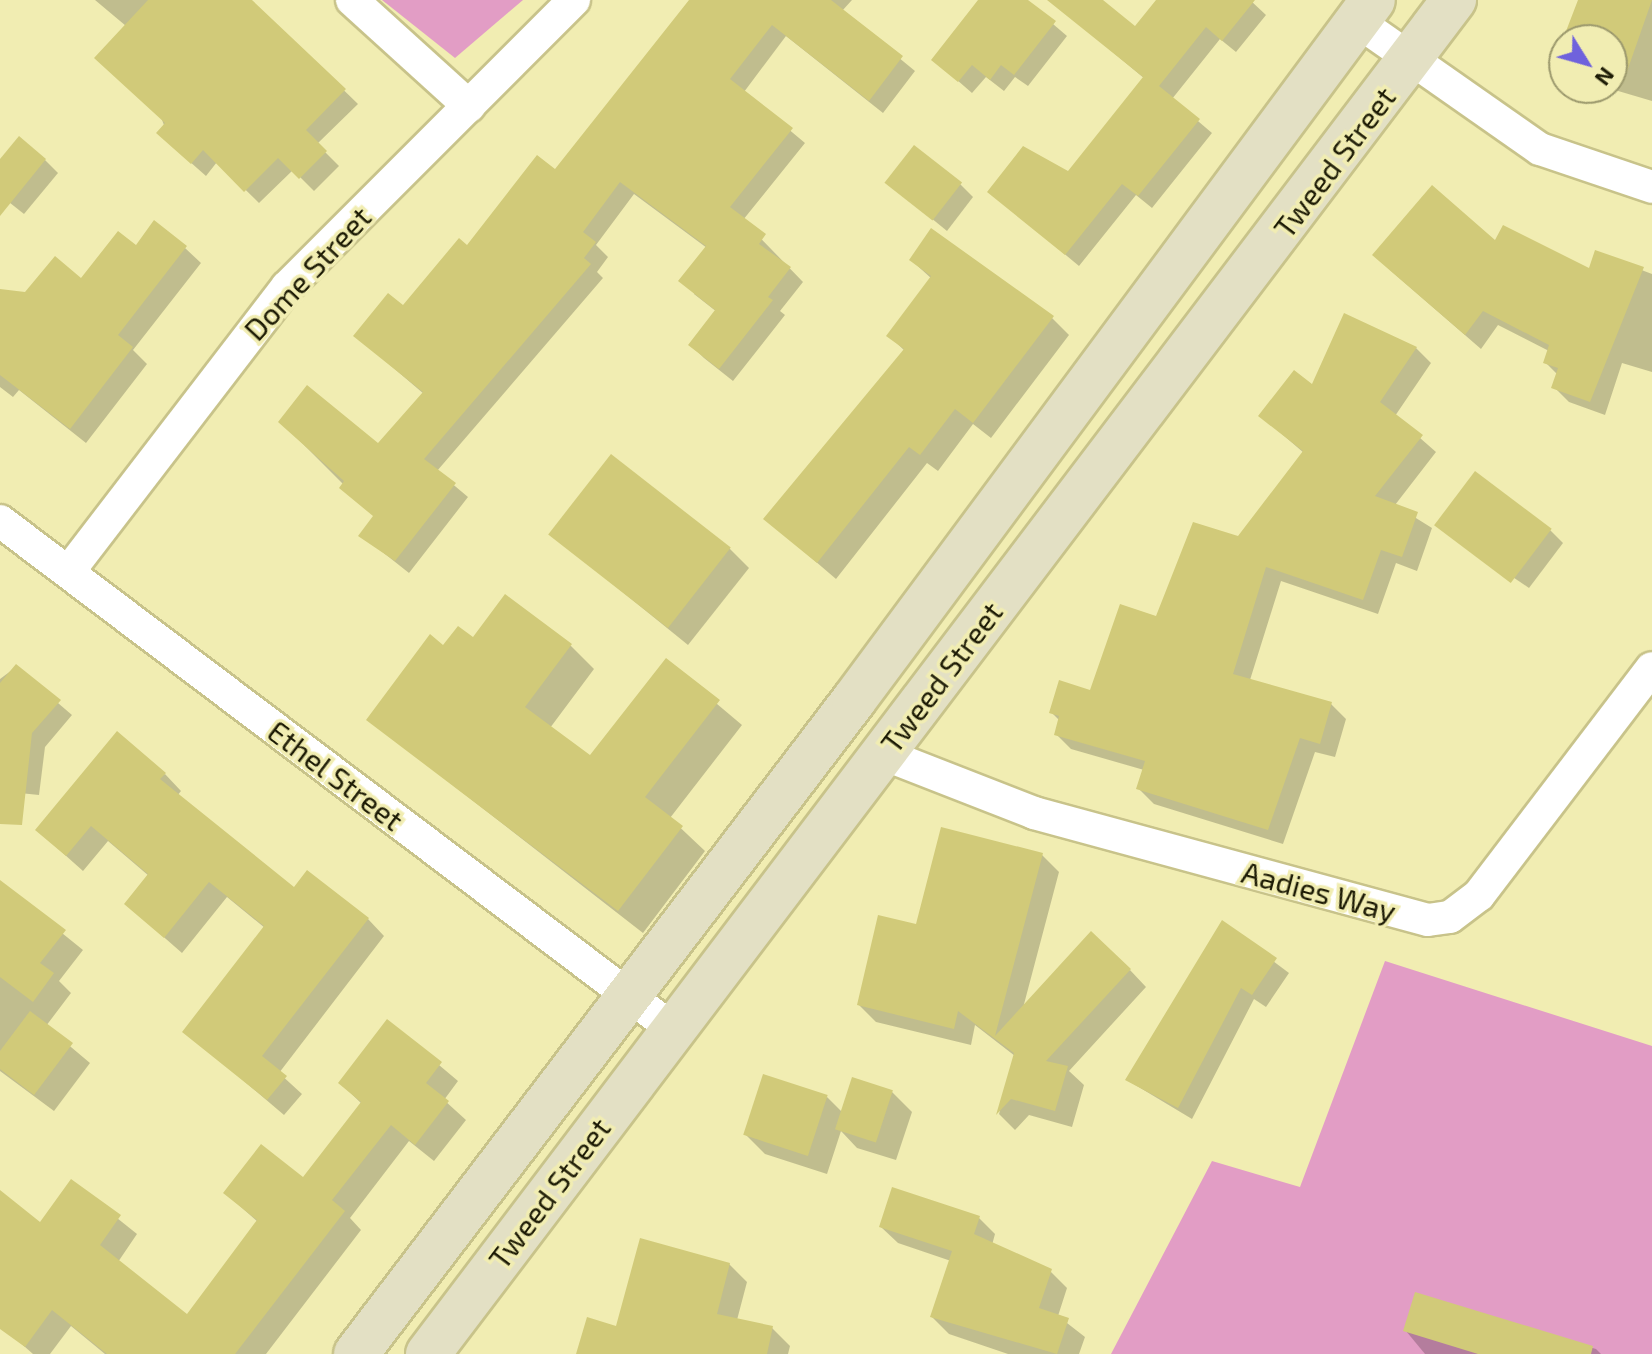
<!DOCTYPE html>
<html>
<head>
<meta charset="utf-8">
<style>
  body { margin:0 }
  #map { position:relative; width:1652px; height:1354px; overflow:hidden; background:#f1edb2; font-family:"Exo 2",sans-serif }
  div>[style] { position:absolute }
  .green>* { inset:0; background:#e29dc5 }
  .shadow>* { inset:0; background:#0003 }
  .building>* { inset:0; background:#d1ca79; transform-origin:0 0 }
  .roads { filter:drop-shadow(2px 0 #c8c38a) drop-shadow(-2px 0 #c8c38a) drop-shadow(0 2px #c8c38a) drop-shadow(0 -2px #c8c38a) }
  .street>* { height:32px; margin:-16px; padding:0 16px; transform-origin:16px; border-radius:16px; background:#fff }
  .secondary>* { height:44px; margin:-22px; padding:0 22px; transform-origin:22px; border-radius:22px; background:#e3e0c4 }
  span { translate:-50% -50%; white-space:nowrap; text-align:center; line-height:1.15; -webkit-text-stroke:7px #f1edb2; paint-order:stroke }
  .street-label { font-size:30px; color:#1d1b05 }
  .north { position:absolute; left:1548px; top:24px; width:80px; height:80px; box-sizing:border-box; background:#f1edb2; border:2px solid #9c996d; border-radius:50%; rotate:127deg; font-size:22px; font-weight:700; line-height:32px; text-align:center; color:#1d1b05 }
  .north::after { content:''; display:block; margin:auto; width:28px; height:36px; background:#6f62dc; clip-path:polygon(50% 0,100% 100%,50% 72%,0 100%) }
</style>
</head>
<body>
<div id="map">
  <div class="green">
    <div style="clip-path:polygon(382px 0,523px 0,455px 58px)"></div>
    <div style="clip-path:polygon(1385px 961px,1652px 1046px,1652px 1354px,1111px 1354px,1212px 1161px,1300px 1187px)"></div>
  </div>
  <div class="shadow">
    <div style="clip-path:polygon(95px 0,251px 0,358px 104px,317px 144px,339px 166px,314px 191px,293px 170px,259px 203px,217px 162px,206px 176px,172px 146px,126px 26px)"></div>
    <div style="clip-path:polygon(691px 0,852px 0,842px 11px,915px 71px,883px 113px,786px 36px,744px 92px,805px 143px,743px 220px,803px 282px,780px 311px,785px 315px,733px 381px,704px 358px,691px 345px,717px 312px,694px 294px,707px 248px,634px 194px,596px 245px,608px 257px,597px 272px,603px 278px,437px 471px,468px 497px,409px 573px,361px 535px,375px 516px,281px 422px,378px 445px,424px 394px,356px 336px,403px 308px,555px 172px)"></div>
    <div style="clip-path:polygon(981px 0,1025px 0,1067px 36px,1028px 86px,1015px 77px,1004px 91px,986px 77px,972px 93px,934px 60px)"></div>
    <div style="clip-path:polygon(1069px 0,1099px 0,1136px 29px,1159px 0,1250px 0,1266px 15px,1236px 52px,1220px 39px,1172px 99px,1212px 133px,1152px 208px,1136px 195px,1079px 266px,990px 192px,1069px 174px,1145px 79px,1061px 9px)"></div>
    <div style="clip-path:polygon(1601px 0,1652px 0,1652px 101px,1608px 88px,1612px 40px,1565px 40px)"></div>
    <div style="clip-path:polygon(45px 160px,58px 173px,24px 214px,0 195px,0 163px)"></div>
    <div style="clip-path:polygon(887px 182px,960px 184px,973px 197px,947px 231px)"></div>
    <div style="clip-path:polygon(1496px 243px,1590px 271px,1597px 253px,1652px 274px,1652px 372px,1622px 363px,1605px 415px,1569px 402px,1554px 387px,1558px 375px,1545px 362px,1549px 351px,1498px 325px,1481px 349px,1390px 270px)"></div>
    <div style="clip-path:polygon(185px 248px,201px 263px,133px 350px,147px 364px,86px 443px,19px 390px,13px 397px,0 387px,0 291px,26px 294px)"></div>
    <div style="clip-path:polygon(911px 260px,1052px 318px,1069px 335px,991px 438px,973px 424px,938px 471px,927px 463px,836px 579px,766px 519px,905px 351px,889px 336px,932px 279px)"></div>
    <div style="clip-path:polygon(1416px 348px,1431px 363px,1395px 416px,1436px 452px,1395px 505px,1432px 528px,1417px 571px,1396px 563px,1378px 614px,1281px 581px,1250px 680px,1331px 704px,1346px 719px,1335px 757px,1315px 752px,1283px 844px,1154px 804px,1139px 789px,1144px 770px,1071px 749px,1056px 734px,1060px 721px,1052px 713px,1092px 692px,1239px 538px,1304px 453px,1261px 416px,1313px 387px)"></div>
    <div style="clip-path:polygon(1436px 525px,1550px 530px,1563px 543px,1529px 588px)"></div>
    <div style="clip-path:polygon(551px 534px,729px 548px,749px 568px,688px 645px)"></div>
    <div style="clip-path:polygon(473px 640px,571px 646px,594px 669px,550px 728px,590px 758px,666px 661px,742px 725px,670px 818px,705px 851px,643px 933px,369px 720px,444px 648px)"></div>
    <div style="clip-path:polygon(16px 667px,72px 715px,45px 747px,39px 795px,0 791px,0 679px)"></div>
    <div style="clip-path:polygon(165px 774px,181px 791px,177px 796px,294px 890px,368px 919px,384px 936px,279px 1073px,302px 1094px,284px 1115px,185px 1031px,265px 928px,227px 897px,182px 953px,126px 904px,149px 876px,108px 841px,83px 871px,37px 830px)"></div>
    <div style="clip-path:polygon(1042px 855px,1059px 872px,1023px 1008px,1130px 970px,1146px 987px,1069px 1071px,1084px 1085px,1072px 1127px,1029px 1115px,1015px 1130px,999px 1114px,1015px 1056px,975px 1025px,971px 1045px,876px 1022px,859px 1005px,917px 926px)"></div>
    <div style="clip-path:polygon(0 883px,83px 950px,59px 981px,71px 993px,46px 1026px,90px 1063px,54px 1111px,0 1071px)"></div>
    <div style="clip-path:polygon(1222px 923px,1289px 973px,1266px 1007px,1254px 999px,1192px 1119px,1127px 1080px)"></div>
    <div style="clip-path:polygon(388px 1022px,458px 1081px,444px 1100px,466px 1120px,434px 1161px,409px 1141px,350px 1218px,361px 1230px,266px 1354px,105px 1354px,71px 1326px,50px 1354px,33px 1354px,0 1325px,0 1192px,41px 1225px,72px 1182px,137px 1234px,118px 1262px,187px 1317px,258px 1222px,225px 1193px,303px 1180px,362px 1104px,340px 1083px)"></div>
    <div style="clip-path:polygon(892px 1092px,912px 1112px,896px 1160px,857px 1148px,841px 1131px,827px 1174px,765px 1154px,745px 1134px,827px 1097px,843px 1113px)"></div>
    <div style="clip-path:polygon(979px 1218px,995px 1234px,992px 1245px,1050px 1271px,1067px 1288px,1058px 1316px,1085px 1337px,1079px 1354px,1008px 1354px,949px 1334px,932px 1317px,951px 1261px,898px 1243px,881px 1227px)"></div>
    <div style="clip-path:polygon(729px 1264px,747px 1282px,737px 1320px,772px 1328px,790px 1346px,788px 1354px,578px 1354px)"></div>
    <div style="clip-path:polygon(1416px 1295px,1596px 1349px,1601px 1354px,1425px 1354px,1406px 1331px)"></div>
  </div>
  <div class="building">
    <div style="clip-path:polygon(148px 0,252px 0,346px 89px,306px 130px,327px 151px,299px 179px,278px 158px,244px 192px,203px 150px,191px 164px,156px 133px,165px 123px,94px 58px)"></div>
    <div style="clip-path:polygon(689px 0,831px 0,903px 56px,869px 101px,772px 25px,730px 79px,793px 128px,730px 207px,766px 234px,759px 244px,791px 267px,768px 297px,773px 300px,719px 369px,688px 345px,715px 310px,678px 281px,706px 246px,620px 182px,583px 232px,596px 242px,584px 258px,591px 264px,424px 459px,456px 483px,395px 561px,358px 536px,373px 516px,339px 488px,344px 481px,278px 422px,307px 385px,378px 443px,423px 392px,353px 336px,388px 293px,403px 305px,459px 238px,467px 245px,537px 155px,555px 169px)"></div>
    <div style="clip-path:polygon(978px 0,1028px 0,1056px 21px,1014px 75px,1001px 65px,990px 80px,972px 65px,958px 82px,931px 60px)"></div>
    <div style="clip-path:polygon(1047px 0,1103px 0,1135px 26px,1156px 0,1255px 0,1222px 41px,1206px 27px,1159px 86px,1200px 119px,1138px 196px,1122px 184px,1065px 255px,987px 192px,1023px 146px,1068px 171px,1143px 77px)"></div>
    <div style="clip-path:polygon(1578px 0,1652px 0,1624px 80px,1615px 76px,1612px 83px,1612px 40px,1564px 40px,1564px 69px,1553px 65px)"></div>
    <div style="clip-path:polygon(19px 136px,46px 159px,0 216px,0 159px)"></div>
    <div style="left:914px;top:145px;width:61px;height:48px;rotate:38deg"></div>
    <div style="clip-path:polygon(1432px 185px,1495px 240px,1503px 225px,1589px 268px,1595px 250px,1644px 267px,1590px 402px,1551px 388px,1558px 368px,1543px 363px,1549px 345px,1483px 311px,1465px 335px,1372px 255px)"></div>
    <div style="clip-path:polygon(154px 220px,187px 246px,118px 335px,133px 347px,70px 429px,0 375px,0 289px,25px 292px,55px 256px,81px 278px,118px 231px,136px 245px)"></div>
    <div style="clip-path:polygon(931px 228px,1054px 316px,973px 423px,955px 409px,920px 455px,909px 447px,817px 563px,763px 519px,904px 349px,886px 336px,931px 276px,909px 260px)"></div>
    <div style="clip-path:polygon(1344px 313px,1417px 347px,1380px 402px,1423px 435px,1375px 496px,1418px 512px,1402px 557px,1381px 550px,1363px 600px,1266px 567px,1233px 674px,1332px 702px,1320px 744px,1300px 738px,1268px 830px,1136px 789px,1145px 761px,1054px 735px,1059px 716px,1049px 713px,1059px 680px,1090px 690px,1120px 604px,1156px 616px,1193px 522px,1238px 536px,1303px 451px,1258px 416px,1294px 370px,1312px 384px)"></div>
    <div style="left:611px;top:454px;width:152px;height:102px;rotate:38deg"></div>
    <div style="left:1475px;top:471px;width:96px;height:68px;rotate:37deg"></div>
    <div style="clip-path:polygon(505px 594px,572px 644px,525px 707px,590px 755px,666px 658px,720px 700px,645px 797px,683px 826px,618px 911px,366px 720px,430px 634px,443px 645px,458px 626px,473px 637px)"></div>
    <div style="clip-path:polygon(16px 664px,61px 700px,32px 733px,22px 825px,0 824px,0 683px)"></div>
    <div style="clip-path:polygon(117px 731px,166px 773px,160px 779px,294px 887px,307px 870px,369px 918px,262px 1056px,287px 1076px,267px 1100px,182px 1032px,264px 926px,209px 882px,164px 938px,124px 904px,148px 874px,91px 826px,66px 856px,35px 830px)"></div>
    <div style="clip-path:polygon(941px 827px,1043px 853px,995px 1036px,1091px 931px,1131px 969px,1046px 1061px,1068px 1066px,1055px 1111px,1011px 1099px,996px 1115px,1014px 1053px,958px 1011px,954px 1029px,857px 1005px,878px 915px,916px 924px)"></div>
    <div style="clip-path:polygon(0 880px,66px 930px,40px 963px,54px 973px,33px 1002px,0 977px)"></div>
    <div style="clip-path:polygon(1222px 920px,1277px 958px,1252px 995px,1241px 988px,1178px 1108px,1125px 1080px)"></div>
    <div style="clip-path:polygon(30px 1011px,73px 1043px,34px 1095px,0 1069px,0 1051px)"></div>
    <div style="clip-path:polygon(387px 1019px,442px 1062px,426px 1083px,449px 1101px,415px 1145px,391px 1125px,332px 1200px,345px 1211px,235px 1354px,107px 1354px,52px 1310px,25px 1347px,0 1329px,0 1190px,40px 1222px,71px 1179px,121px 1215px,100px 1245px,187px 1314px,257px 1220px,223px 1193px,261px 1144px,303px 1177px,361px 1102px,338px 1083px)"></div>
    <div style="left:763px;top:1074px;width:68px;height:64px;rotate:18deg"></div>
    <div style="left:852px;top:1077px;width:43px;height:55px;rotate:18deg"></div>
    <div style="clip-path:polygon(892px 1187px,980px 1216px,974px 1234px,1052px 1269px,1039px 1308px,1069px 1318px,1057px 1354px,930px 1317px,952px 1251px,879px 1227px)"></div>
    <div style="clip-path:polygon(640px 1238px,730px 1263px,717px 1314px,773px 1326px,767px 1354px,576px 1354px,587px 1317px,616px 1326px)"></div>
    <div style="clip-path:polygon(1415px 1292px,1593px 1346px,1591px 1354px,1478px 1354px,1403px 1331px)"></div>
  </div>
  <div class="roads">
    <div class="street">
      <div style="left:352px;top:0;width:158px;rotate:42.2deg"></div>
      <div style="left:1357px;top:21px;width:223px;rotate:35deg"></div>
      <div style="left:1540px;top:149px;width:118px;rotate:18.7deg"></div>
      <div style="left:0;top:521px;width:843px;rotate:37.05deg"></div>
      <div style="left:69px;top:571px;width:358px;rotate:-52.5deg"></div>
      <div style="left:287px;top:287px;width:406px;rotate:-45deg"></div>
      <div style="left:883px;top:754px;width:162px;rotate:21.3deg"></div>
      <div style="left:1034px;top:813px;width:408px;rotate:15.2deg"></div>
      <div style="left:1428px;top:920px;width:22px;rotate:-8deg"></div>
      <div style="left:1450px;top:917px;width:36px;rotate:-37deg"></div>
      <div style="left:1479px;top:895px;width:285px;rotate:-52.7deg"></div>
    </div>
    <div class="secondary">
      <div style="left:356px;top:1354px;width:822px;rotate:-52.71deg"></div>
      <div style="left:854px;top:700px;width:871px;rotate:-53.45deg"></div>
      <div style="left:428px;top:1354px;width:1699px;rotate:-52.85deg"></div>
    </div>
  </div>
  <div class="street-label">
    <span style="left:1334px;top:162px;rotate:-53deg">Tweed Street</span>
    <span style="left:307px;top:273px;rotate:-47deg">Dome Street</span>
    <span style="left:941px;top:677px;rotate:-53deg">Tweed Street</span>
    <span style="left:336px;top:775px;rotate:37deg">Ethel Street</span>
    <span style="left:1319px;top:891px;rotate:15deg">Aadies Way</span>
    <span style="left:549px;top:1193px;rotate:-53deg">Tweed Street</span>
  </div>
  <div class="north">N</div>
</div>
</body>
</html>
